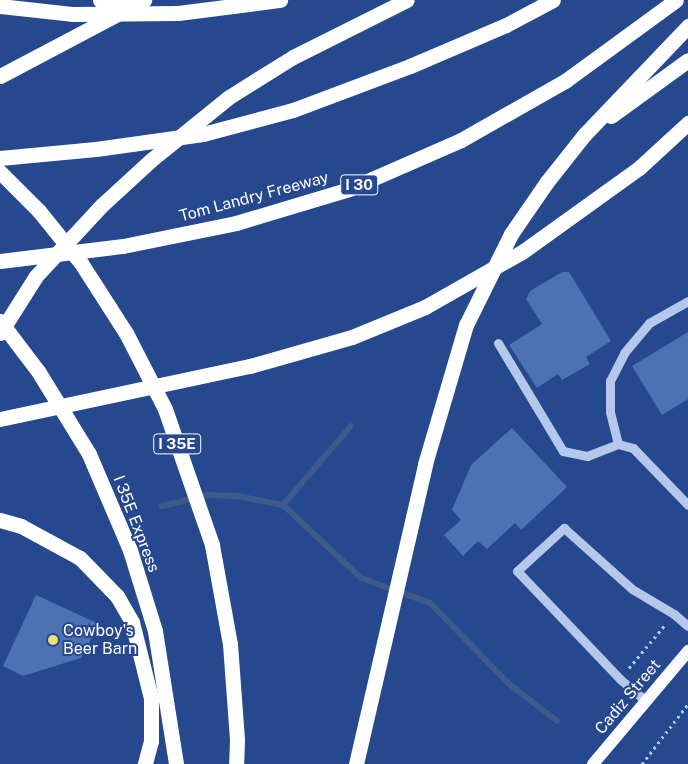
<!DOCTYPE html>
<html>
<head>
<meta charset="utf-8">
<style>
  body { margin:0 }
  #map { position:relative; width:688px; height:764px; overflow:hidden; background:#25488e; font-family:"Public Sans",sans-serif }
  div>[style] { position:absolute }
  .stream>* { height:6px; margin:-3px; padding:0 3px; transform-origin:3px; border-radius:3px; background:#3f598b }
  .building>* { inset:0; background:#4d71b5 }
  .path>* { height:3px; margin-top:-1.5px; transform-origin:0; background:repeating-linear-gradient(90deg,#b5c8eb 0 2.5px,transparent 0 6.5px) }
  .minor>* { height:9px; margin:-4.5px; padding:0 4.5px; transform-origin:4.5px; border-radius:4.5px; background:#b5c8eb }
  .major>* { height:12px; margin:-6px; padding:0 6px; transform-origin:6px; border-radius:6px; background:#f9fbff }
  .highway>* { height:15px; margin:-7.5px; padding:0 7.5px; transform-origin:7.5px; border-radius:7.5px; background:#fff }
  .highway-bridge>* { height:15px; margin:-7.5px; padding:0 7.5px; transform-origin:7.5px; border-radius:7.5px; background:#fff }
  .dots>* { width:14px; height:14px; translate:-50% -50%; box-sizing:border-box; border:2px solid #25488e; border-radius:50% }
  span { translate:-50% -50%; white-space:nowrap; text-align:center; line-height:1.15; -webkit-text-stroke:4px #25488e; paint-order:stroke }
  .shield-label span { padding:1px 4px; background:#25488e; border:1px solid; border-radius:4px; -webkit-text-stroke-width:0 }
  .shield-label { font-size:15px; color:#fff; font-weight:700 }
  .street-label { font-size:16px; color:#fff }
  .poi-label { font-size:16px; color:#fff }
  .left { translate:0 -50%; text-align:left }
</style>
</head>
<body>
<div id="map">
  <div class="stream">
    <div style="left:283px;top:505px;width:104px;rotate:-49.3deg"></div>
    <div style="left:162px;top:506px;width:46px;rotate:-13.7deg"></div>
    <div style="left:207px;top:495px;width:30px;rotate:2deg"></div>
    <div style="left:237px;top:496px;width:47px;rotate:11.1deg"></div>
    <div style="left:283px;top:505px;width:107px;rotate:43.1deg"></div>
    <div style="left:361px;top:578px;width:73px;rotate:19.9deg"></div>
    <div style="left:430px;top:603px;width:112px;rotate:45.7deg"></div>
    <div style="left:508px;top:683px;width:62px;rotate:37.8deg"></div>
  </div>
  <div class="building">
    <div style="clip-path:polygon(562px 272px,569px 272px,611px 341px,586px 357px,590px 364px,562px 380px,558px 374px,537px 388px,509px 345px,542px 324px,526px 299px,530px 291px)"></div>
    <div style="clip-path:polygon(688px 332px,688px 399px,662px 415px,632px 366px)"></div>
    <div style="clip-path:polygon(512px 428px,567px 487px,521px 530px,515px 523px,487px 549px,478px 541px,463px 556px,444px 535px,461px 520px,452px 510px,471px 465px)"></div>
    <div style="clip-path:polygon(36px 595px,99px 624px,81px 658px,23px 676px,3px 666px)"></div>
  </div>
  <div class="path">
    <div style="left:629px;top:668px;width:56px;rotate:-50.1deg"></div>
    <div style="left:642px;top:764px;width:76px;rotate:-52.5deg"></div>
  </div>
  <div class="minor">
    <div style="left:498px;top:343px;width:126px;rotate:59deg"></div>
    <div style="left:563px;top:451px;width:25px;rotate:12deg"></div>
    <div style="left:587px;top:456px;width:33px;rotate:-21deg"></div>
    <div style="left:618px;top:444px;width:16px;rotate:15deg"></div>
    <div style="left:633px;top:448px;width:79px;rotate:46deg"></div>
    <div style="left:618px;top:444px;width:33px;rotate:-104deg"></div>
    <div style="left:610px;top:412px;width:31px;rotate:-90deg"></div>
    <div style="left:610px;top:381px;width:31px;rotate:-63deg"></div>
    <div style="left:624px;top:353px;width:39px;rotate:-50deg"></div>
    <div style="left:649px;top:323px;width:45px;rotate:-29.4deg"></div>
    <div style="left:646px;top:701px;width:34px;rotate:-140deg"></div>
    <div style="left:620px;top:679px;width:149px;rotate:-133.6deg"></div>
    <div style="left:517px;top:571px;width:64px;rotate:-42.5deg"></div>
    <div style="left:564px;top:528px;width:91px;rotate:41.9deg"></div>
    <div style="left:632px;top:589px;width:49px;rotate:30.8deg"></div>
    <div style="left:674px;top:614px;width:18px;rotate:41deg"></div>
  </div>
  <div class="major">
    <div style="left:593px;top:764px;width:148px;rotate:-49.9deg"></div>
  </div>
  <div class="highway">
    <div style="left:0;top:6px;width:72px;rotate:6.3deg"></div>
    <div style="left:178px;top:13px;width:103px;rotate:-7.3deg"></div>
    <div style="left:0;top:76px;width:163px;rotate:-27.8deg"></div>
    <div style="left:611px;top:116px;width:95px;rotate:-36deg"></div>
    <div style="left:0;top:158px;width:96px;rotate:-5.4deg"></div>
    <div style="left:96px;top:149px;width:108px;rotate:-8deg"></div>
    <div style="left:203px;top:134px;width:93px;rotate:-14.9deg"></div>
    <div style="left:293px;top:110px;width:125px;rotate:-20.6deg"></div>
    <div style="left:410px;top:66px;width:104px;rotate:-23.1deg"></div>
    <div style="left:506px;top:25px;width:53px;rotate:-28deg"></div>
    <div style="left:639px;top:168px;width:67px;rotate:-42.6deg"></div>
    <div style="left:0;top:261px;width:124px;rotate:-7deg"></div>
    <div style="left:123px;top:246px;width:115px;rotate:-11.5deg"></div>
    <div style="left:236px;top:223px;width:118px;rotate:-16.7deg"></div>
    <div style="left:349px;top:189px;width:122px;rotate:-23.6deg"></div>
    <div style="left:461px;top:140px;width:120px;rotate:-29.6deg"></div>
    <div style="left:565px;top:81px;width:137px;rotate:-36.1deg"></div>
    <div style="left:0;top:419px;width:256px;rotate:-12deg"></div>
    <div style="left:0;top:520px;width:22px;rotate:16deg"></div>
    <div style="left:21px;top:526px;width:67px;rotate:28.5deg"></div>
    <div style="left:80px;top:558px;width:53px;rotate:45.8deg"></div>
    <div style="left:117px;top:596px;width:30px;rotate:60deg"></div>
    <div style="left:132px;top:622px;width:78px;rotate:76deg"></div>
    <div style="left:151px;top:698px;width:43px;rotate:90deg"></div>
    <div style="left:151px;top:741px;width:24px;rotate:105deg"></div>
    <div style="left:356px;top:764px;width:308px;rotate:-77deg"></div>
    <div style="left:425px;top:464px;width:145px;rotate:-73.6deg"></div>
    <div style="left:466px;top:325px;width:102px;rotate:-63.7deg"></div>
    <div style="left:511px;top:234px;width:62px;rotate:-55.5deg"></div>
    <div style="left:546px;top:183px;width:61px;rotate:-51.6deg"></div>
    <div style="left:584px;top:135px;width:151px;rotate:-46.3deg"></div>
  </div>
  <div class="highway-bridge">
    <div style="left:100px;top:0;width:37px;rotate:9deg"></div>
    <div style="left:72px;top:14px;width:106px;rotate:-0.5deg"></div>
    <div style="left:0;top:172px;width:55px;rotate:45deg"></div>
    <div style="left:39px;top:211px;width:67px;rotate:51.1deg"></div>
    <div style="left:81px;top:263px;width:83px;rotate:57.3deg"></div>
    <div style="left:126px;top:333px;width:85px;rotate:62.8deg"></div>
    <div style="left:165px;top:409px;width:144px;rotate:70.9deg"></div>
    <div style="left:212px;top:545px;width:101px;rotate:79.7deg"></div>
    <div style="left:230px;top:644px;width:96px;rotate:85.8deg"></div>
    <div style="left:237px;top:740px;width:24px;rotate:92deg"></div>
    <div style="left:0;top:321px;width:63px;rotate:52.8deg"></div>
    <div style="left:38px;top:371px;width:97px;rotate:58.4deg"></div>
    <div style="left:89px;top:454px;width:104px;rotate:66.9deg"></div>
    <div style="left:130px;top:550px;width:85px;rotate:72.8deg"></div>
    <div style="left:155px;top:631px;width:135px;rotate:81deg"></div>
    <div style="left:0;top:333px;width:67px;rotate:-57.7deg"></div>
    <div style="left:36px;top:276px;width:97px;rotate:-47.1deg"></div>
    <div style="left:102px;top:205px;width:67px;rotate:-42.6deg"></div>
    <div style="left:151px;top:160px;width:100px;rotate:-38.9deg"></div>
    <div style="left:229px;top:97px;width:75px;rotate:-32deg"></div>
    <div style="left:293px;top:57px;width:127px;rotate:-26.6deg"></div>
    <div style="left:250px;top:366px;width:106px;rotate:-15.9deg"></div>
    <div style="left:352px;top:337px;width:79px;rotate:-22.3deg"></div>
    <div style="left:425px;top:307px;width:112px;rotate:-29.6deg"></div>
    <div style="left:522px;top:252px;width:144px;rotate:-35.7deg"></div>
  </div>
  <div class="dots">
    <div style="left:53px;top:640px;background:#f5dd79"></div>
  </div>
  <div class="shield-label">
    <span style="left:359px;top:185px">I 30</span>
    <span style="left:177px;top:444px">I 35E</span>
  </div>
  <div class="street-label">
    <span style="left:254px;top:197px;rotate:-15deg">Tom Landry Freeway</span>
    <span style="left:136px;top:524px;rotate:69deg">I 35E Express</span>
    <span style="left:628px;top:697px;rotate:-50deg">Cadiz Street</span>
  </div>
  <div class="poi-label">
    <span class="left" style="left:63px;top:640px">Cowboy's<br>Beer Barn</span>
  </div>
</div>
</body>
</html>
